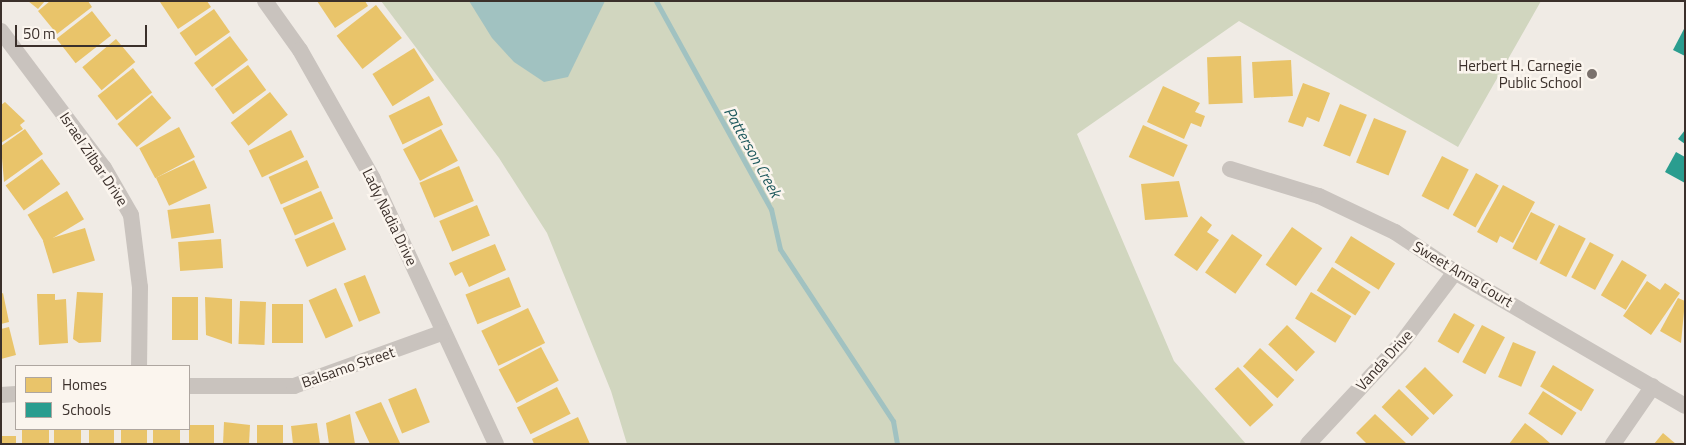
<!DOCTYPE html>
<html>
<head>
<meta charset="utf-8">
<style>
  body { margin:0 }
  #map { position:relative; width:1686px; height:445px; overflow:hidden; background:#f0ebe5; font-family:"Titillium Web",sans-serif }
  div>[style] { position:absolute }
  .green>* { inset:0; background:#d1d6bf }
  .water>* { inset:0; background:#a1c2c1 }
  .homes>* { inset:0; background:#e9c46a; transform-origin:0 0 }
  .schools>* { inset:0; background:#2a9d8f }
  .stream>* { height:5px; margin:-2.5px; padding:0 2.5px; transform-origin:2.5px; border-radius:2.5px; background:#a1c2c1 }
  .minor>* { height:16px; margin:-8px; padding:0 8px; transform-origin:8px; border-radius:8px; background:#c9c3be }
  .dots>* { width:14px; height:14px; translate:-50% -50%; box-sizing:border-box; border:2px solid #fbf5ee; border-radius:50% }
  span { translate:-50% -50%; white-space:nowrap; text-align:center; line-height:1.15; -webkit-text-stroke:5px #fbf5ee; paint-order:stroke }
  .poi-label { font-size:15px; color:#3b302b }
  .right { translate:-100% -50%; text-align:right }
  .street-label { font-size:15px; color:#3b302b }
  .water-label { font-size:16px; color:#1f5a5e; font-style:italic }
  .frame { position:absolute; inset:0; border:2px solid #3b302b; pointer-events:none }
  .legend { position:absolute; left:15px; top:365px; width:175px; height:65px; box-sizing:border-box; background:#fbf5ee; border:1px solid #aea6a0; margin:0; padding:6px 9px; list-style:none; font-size:15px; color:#3b302b }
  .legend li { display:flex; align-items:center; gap:10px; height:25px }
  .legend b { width:25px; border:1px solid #aea6a0 }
  .scale { position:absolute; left:15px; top:25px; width:132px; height:22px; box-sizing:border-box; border:2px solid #3b302b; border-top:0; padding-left:6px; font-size:15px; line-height:18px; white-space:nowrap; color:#3b302b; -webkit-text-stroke:4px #fbf5ee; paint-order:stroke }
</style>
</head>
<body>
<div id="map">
  <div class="green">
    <div style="clip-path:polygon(381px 1px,1541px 1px,1458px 147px,1239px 21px,1077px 134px,1174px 361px,1246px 444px,627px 444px,611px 391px,547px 233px,499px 158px)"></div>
  </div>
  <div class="water">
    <div style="clip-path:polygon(469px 1px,605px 1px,568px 77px,544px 82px,514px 62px,492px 38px)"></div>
  </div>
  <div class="homes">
    <div style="clip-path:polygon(28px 1px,45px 1px,38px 9px)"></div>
    <div style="clip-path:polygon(50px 1px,88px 1px,92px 7px,57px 34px,38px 11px)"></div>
    <div style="clip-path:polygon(207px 1px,211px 7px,178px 29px,160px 2px)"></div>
    <div style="clip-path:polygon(317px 1px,365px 1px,368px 6px,335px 28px)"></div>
    <div style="left:376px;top:5px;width:42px;height:50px;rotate:52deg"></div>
    <div style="left:214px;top:9px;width:28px;height:42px;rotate:55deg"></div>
    <div style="left:92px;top:11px;width:31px;height:45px;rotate:52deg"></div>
    <div style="left:230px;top:36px;width:30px;height:45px;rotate:53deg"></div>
    <div style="left:116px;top:39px;width:30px;height:44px;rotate:50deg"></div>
    <div style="left:414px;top:48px;width:38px;height:49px;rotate:58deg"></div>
    <div style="left:1241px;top:56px;width:47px;height:34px;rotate:88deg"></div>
    <div style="left:1291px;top:60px;width:36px;height:39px;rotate:87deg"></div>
    <div style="left:248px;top:65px;width:31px;height:41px;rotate:54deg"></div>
    <div style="left:133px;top:68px;width:31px;height:45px;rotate:52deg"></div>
    <div style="clip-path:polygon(1303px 83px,1330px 93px,1319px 122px,1307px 117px,1303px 127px,1288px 122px)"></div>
    <div style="clip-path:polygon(1163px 86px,1200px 103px,1195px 112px,1205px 116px,1201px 127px,1191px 123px,1184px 139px,1147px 122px)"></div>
    <div style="left:270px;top:92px;width:29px;height:50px;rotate:52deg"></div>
    <div style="left:152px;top:95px;width:30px;height:45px;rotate:50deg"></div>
    <div style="left:429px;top:96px;width:32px;height:45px;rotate:64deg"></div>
    <div style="clip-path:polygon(5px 102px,25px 121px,20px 125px,23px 129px,1px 143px,1px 105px)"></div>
    <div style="left:1340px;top:104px;width:29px;height:45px;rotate:22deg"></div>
    <div style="left:1374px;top:118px;width:35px;height:48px;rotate:22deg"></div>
    <div style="left:1143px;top:125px;width:49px;height:35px;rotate:24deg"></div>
    <div style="left:179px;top:127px;width:34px;height:45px;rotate:62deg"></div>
    <div style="clip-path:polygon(25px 129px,43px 154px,4px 182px,1px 146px)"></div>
    <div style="left:441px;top:129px;width:36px;height:43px;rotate:62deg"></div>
    <div style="left:291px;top:130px;width:30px;height:47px;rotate:64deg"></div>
    <div style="left:1442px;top:156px;width:30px;height:45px;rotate:27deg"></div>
    <div style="left:42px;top:159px;width:31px;height:45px;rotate:54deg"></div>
    <div style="left:194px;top:160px;width:31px;height:42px;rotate:65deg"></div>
    <div style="left:307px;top:160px;width:30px;height:42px;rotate:66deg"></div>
    <div style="left:459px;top:166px;width:38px;height:43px;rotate:67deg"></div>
    <div style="left:1476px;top:173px;width:26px;height:48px;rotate:29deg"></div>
    <div style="clip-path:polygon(1179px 181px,1188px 217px,1145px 220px,1141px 184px)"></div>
    <div style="clip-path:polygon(1503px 185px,1535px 202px,1513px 243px,1500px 236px,1497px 243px,1477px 232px)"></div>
    <div style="left:67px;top:191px;width:33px;height:46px;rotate:59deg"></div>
    <div style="left:321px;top:191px;width:30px;height:42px;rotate:66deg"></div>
    <div style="left:210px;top:204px;width:29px;height:43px;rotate:82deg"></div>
    <div style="left:477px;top:205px;width:33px;height:41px;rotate:67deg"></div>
    <div style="left:1531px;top:212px;width:27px;height:41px;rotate:27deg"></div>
    <div style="clip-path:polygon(1201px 216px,1212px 225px,1207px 232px,1219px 240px,1197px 271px,1174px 255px)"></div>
    <div style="left:334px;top:222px;width:30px;height:43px;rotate:66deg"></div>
    <div style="left:1559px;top:225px;width:30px;height:43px;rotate:27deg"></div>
    <div style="left:1292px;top:227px;width:37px;height:46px;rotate:35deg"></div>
    <div style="left:85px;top:228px;width:34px;height:44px;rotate:73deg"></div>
    <div style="left:1232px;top:234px;width:37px;height:47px;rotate:35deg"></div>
    <div style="left:1351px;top:236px;width:52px;height:31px;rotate:32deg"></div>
    <div style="left:221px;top:239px;width:29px;height:43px;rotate:86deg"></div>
    <div style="left:1590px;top:242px;width:27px;height:40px;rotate:28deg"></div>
    <div style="clip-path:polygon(495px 244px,506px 270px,469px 287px,462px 272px,455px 276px,449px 263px)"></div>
    <div style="left:1622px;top:260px;width:29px;height:41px;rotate:31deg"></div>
    <div style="left:1332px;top:267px;width:46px;height:28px;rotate:33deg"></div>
    <div style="left:365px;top:275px;width:41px;height:23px;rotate:68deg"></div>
    <div style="left:509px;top:277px;width:32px;height:47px;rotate:68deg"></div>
    <div style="clip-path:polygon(1647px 281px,1660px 290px,1665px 283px,1680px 293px,1651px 335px,1623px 316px)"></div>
    <div style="left:336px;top:288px;width:42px;height:30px;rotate:66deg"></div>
    <div style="clip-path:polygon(77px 292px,103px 293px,101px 342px,79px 343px,73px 339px)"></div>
    <div style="left:1311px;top:292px;width:47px;height:31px;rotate:31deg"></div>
    <div style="clip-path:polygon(3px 293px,9px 322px,1px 324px,1px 294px)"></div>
    <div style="clip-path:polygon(37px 294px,55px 294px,55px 300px,66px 299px,68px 343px,39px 345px)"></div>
    <div style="left:172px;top:297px;width:26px;height:43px"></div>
    <div style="clip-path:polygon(205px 297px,232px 299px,232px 344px,206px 335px)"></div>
    <div style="clip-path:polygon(1678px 298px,1685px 301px,1681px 343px,1660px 331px)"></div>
    <div style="left:240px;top:301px;width:26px;height:43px;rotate:2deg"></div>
    <div style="left:272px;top:304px;width:31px;height:39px"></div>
    <div style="left:528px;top:308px;width:39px;height:52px;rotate:64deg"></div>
    <div style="left:1454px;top:313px;width:24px;height:33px;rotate:30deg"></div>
    <div style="left:1287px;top:325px;width:39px;height:27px;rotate:44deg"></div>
    <div style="left:1482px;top:325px;width:26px;height:42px;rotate:28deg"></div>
    <div style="clip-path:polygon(9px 327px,16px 355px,1px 359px,1px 329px)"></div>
    <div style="left:1513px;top:342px;width:25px;height:38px;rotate:23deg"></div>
    <div style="left:541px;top:347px;width:38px;height:48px;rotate:62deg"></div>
    <div style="left:1260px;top:348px;width:47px;height:25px;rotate:43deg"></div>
    <div style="left:1553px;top:365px;width:48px;height:25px;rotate:31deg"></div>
    <div style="left:1238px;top:367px;width:52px;height:32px;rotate:47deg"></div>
    <div style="left:1425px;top:367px;width:40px;height:28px;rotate:45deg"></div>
    <div style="left:557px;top:387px;width:30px;height:45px;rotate:63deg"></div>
    <div style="left:416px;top:388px;width:37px;height:30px;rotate:68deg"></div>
    <div style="left:1399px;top:389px;width:42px;height:25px;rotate:44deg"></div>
    <div style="left:1543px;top:391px;width:40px;height:27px;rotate:33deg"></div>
    <div style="clip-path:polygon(381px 402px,400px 443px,397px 444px,370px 444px,355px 412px)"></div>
    <div style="clip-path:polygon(350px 414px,355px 444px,329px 444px,326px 423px)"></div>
    <div style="clip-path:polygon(1375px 414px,1407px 444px,1367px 444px,1356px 433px)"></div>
    <div style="clip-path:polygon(578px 417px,590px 444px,534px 444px,532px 439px)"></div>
    <div style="clip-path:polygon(224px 422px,250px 425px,249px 444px,223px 444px)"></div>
    <div style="clip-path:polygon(317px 423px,320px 444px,293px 444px,291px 426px)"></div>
    <div style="clip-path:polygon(1525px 423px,1542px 436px,1551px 444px,1509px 444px)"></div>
    <div style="left:189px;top:425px;width:25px;height:19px"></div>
    <div style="left:257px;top:425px;width:26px;height:19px"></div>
    <div style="left:54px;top:429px;width:27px;height:15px"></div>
    <div style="left:89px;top:429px;width:25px;height:15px"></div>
    <div style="left:121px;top:429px;width:26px;height:15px"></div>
    <div style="left:153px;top:429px;width:27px;height:15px"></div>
    <div style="left:49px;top:430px;width:14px;height:27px;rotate:90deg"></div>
    <div style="clip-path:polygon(1663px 433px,1676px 444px,1654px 444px)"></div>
    <div style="left:1px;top:436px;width:15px;height:8px"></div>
  </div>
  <div class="schools">
    <div style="clip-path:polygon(1685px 27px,1685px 56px,1673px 50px)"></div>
    <div style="clip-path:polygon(1685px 130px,1685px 144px,1678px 139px)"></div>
    <div style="clip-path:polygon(1676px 152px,1685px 157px,1685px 183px,1665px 172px)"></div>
  </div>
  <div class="stream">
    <div style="left:656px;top:1px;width:238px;rotate:61.1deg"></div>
    <div style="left:771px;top:209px;width:41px;rotate:77.3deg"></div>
    <div style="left:780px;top:249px;width:206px;rotate:56.7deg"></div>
    <div style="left:893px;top:421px;width:23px;rotate:80deg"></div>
  </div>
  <div class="minor">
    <div style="left:265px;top:1px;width:60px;rotate:54.5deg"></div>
    <div style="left:300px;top:50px;width:148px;rotate:60.5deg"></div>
    <div style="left:373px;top:179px;width:292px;rotate:65.1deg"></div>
    <div style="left:1px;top:31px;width:171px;rotate:53.1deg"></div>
    <div style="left:104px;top:168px;width:54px;rotate:60.1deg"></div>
    <div style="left:131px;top:215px;width:73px;rotate:82.9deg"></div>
    <div style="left:140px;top:287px;width:79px;rotate:90.7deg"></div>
    <div style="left:1230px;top:169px;width:93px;rotate:16.9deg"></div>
    <div style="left:1319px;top:196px;width:84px;rotate:25.3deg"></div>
    <div style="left:1395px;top:232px;width:72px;rotate:33.7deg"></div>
    <div style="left:1455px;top:272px;width:266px;rotate:30.2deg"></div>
    <div style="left:189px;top:386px;width:105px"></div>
    <div style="left:294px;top:386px;width:159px;rotate:-19.8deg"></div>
    <div style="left:1px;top:395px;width:15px;rotate:-4deg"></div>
    <div style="left:1308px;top:444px;width:135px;rotate:-47.1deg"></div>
    <div style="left:1400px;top:345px;width:91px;rotate:-53deg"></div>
    <div style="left:1613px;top:444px;width:70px;rotate:-55.4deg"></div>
  </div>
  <div class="dots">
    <div style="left:1592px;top:74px;background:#7a716c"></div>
  </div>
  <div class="poi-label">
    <span class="right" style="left:1582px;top:74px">Herbert H. Carnegie<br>Public School</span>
  </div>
  <div class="street-label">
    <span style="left:94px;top:159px;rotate:56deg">Israel Zilbar Drive</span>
    <span style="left:390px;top:217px;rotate:64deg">Lady Nadia Drive</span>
    <span style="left:1463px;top:274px;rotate:31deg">Sweet Anna Court</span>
    <span style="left:1384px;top:360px;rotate:-48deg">Vanda Drive</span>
    <span style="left:348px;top:367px;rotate:-19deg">Balsamo Street</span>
  </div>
  <div class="water-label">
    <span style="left:753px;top:152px;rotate:61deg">Patterson Creek</span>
  </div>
  <div class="frame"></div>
  <ul class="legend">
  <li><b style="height:14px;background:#e9c46a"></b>Homes</li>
  <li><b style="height:14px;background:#2a9d8f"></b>Schools</li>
  </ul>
  <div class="scale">50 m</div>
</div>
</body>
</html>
